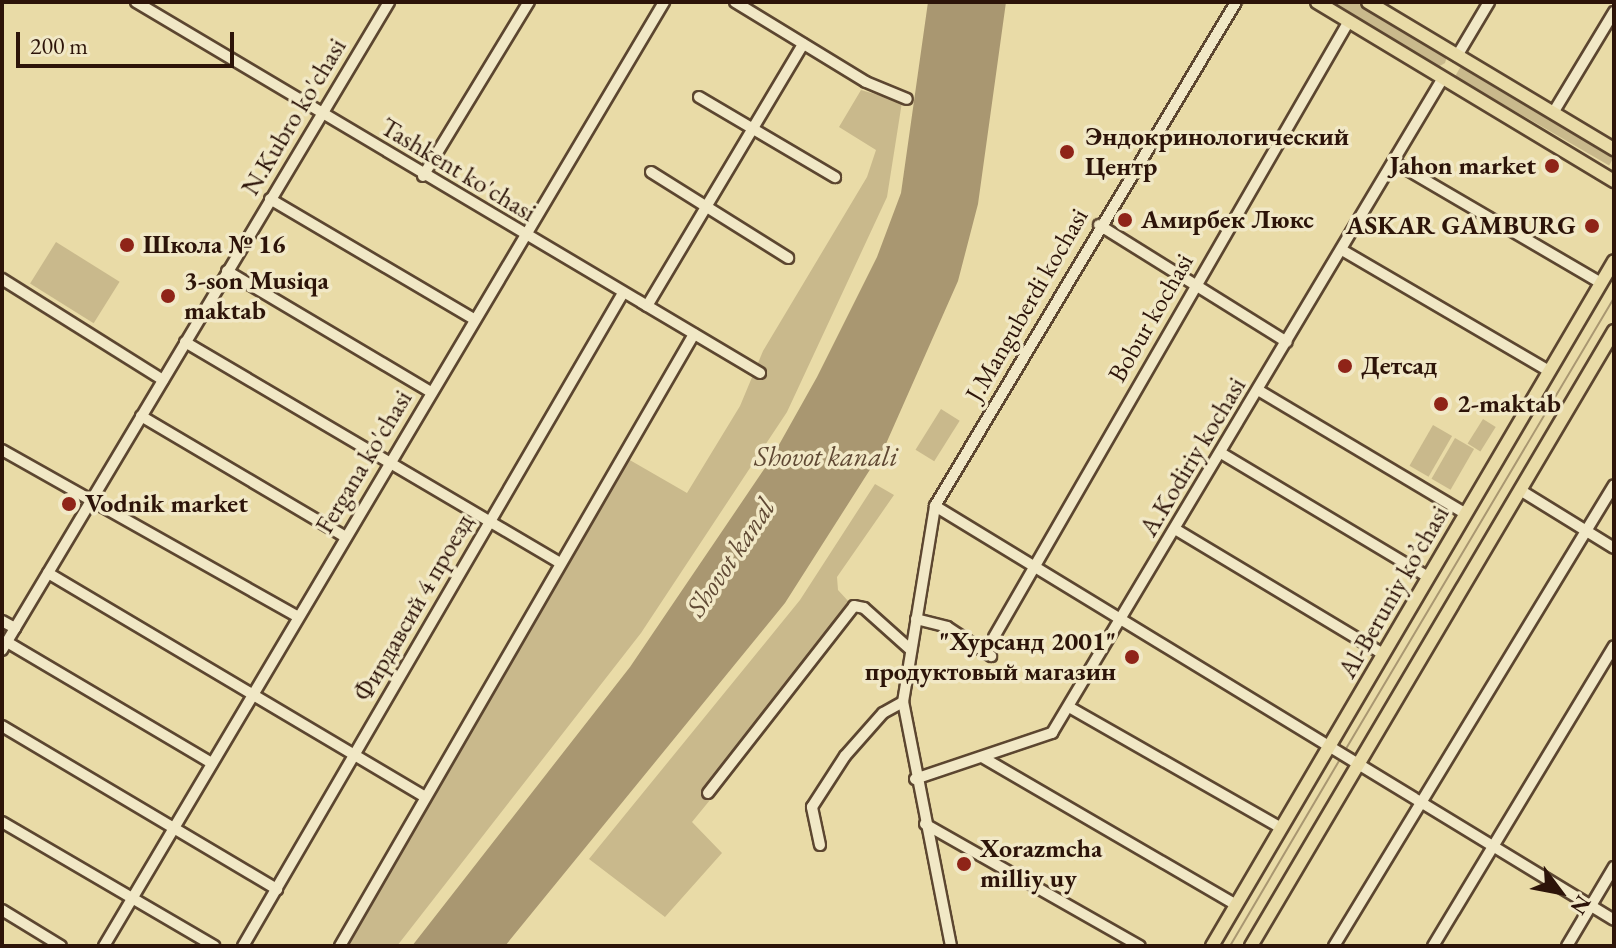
<!DOCTYPE html>
<html>
<head>
<meta charset="utf-8">
<style>
  body { margin:0 }
  #map { position:relative; width:1616px; height:948px; overflow:hidden; background:#e9dba7; font-family:"EB Garamond",serif }
  div>[style] { position:absolute }
  .green>* { inset:0; background:#c9b98c; transform-origin:0 0 }
  .water>* { inset:0; background:#a99771 }
  .stream>* { height:2px; margin:-1px; padding:0 1px; transform-origin:1px; border-radius:1px; background:#a99771 }
  .roads { filter:drop-shadow(2px 0 #5c4630) drop-shadow(-2px 0 #5c4630) drop-shadow(0 2px #5c4630) drop-shadow(0 -2px #5c4630) }
  .minor>* { height:10px; margin:-5px; padding:0 5px; transform-origin:5px; border-radius:5px; background:#f1e8c6 }
  .major>* { height:12px; margin:-6px; padding:0 6px; transform-origin:6px; border-radius:6px; background:#e9dba7 }
  .dots>* { width:22px; height:22px; translate:-50% -50%; box-sizing:border-box; border:4px solid #f1e8c6; border-radius:50% }
  span { translate:-50% -50%; white-space:nowrap; text-align:center; line-height:1.15; -webkit-text-stroke:7px #f1e8c6; paint-order:stroke }
  .street-label { font-size:26px; color:#2d1409 }
  .poi-label { font-size:26px; color:#2d1409; font-weight:700 }
  .left { translate:0 -50%; text-align:left }
  .right { translate:-100% -50%; text-align:right }
  .water-label { font-size:28px; color:#5f4833; font-style:italic }
  .frame { position:absolute; inset:0; border:4px solid #2d1409; pointer-events:none }
  .north { position:absolute; left:1520px; top:852px; width:80px; height:80px; -webkit-text-stroke:6px #f1e8c6; paint-order:stroke; rotate:122deg; font-size:22px; font-weight:700; line-height:32px; text-align:center; color:#2d1409 }
  .north::after { content:''; display:block; margin:auto; width:28px; height:36px; background:#2d1409; clip-path:polygon(50% 0,100% 100%,50% 72%,0 100%) }
  .scale { position:absolute; left:16px; top:32px; width:218px; height:36px; box-sizing:border-box; border:4px solid #2d1409; border-top:0; padding-left:10px; font-size:24px; line-height:28px; white-space:nowrap; color:#2d1409; -webkit-text-stroke:6px #f1e8c6; paint-order:stroke }
</style>
</head>
<body>
<div id="map">
  <div class="green">
    <div style="clip-path:polygon(1329px 2px,1356px 2px,1447px 56px,1445px 63px,1438px 67px)"></div>
    <div style="left:1461px;top:66px;width:178px;height:12px;rotate:30deg"></div>
    <div style="clip-path:polygon(861px 90px,902px 102px,887px 197px,787px 412px,641px 633px,397px 946px,343px 946px,628px 459px,687px 493px,740px 406px,763px 351px,867px 177px,876px 150px,839px 127px)"></div>
    <div style="left:56px;top:242px;width:75px;height:49px;rotate:32deg"></div>
    <div style="left:941px;top:409px;width:22px;height:48px;rotate:32deg"></div>
    <div style="left:1483px;top:419px;width:15px;height:29px;rotate:32deg"></div>
    <div style="left:1433px;top:425px;width:22px;height:47px;rotate:30deg"></div>
    <div style="left:1455px;top:438px;width:22px;height:47px;rotate:30deg"></div>
    <div style="clip-path:polygon(875px 484px,894px 495px,837px 577px,838px 590px,849px 602px,701px 792px,710px 800px,692px 822px,722px 853px,665px 917px,589px 859px,800px 600px)"></div>
  </div>
  <div class="water">
    <div style="clip-path:polygon(928px 2px,1006px 2px,978px 204px,958px 281px,885px 446px,785px 603px,505px 946px,412px 946px,630px 667px,771px 459px,817px 377px,877px 257px,901px 193px)"></div>
  </div>
  <div class="stream">
    <div style="left:1347px;top:747px;width:522px;rotate:-59.26deg"></div>
    <div style="left:1230px;top:946px;width:215px;rotate:-59.5deg"></div>
  </div>
  <div class="roads">
    <div class="minor">
      <div style="left:136px;top:2px;width:726px;rotate:30.73deg"></div>
      <div style="left:735px;top:2px;width:153px;rotate:31.4deg"></div>
      <div style="left:866px;top:82px;width:44px;rotate:22.5deg"></div>
      <div style="left:1457px;top:56px;width:63px;rotate:-59.3deg"></div>
      <div style="left:699px;top:97px;width:158px;rotate:30.5deg"></div>
      <div style="left:1553px;top:113px;width:118px;rotate:-58.9deg"></div>
      <div style="left:1394px;top:162px;width:240px;rotate:30.3deg"></div>
      <div style="left:651px;top:172px;width:162px;rotate:32.1deg"></div>
      <div style="left:423px;top:176px;width:204px;rotate:-58.7deg"></div>
      <div style="left:270px;top:199px;width:237px;rotate:30.5deg"></div>
      <div style="left:1099px;top:225px;width:221px;rotate:31.9deg"></div>
      <div style="left:1342px;top:250px;width:240px;rotate:30.3deg"></div>
      <div style="left:227px;top:271px;width:237px;rotate:30.7deg"></div>
      <div style="left:2px;top:279px;width:190px;rotate:32.1deg"></div>
      <div style="left:647px;top:306px;width:305px;rotate:-59.2deg"></div>
      <div style="left:185px;top:342px;width:435px;rotate:30.5deg"></div>
      <div style="left:1258px;top:390px;width:242px;rotate:30.8deg"></div>
      <div style="left:141px;top:416px;width:238px;rotate:30.6deg"></div>
      <div style="left:2px;top:450px;width:340px;rotate:29.4deg"></div>
      <div style="left:1221px;top:453px;width:241px;rotate:30.9deg"></div>
      <div style="left:1520px;top:490px;width:110px;rotate:31.7deg"></div>
      <div style="left:935px;top:506px;width:795px;rotate:31.37deg"></div>
      <div style="left:1175px;top:529px;width:243px;rotate:31deg"></div>
      <div style="left:48px;top:573px;width:439px;rotate:30.7deg"></div>
      <div style="left:916px;top:619px;width:32px;rotate:14deg"></div>
      <div style="left:947px;top:627px;width:53px;rotate:33.4deg"></div>
      <div style="left:2px;top:621px;width:15px;rotate:28deg"></div>
      <div style="left:994px;top:637px;width:711px;rotate:-60.05deg"></div>
      <div style="left:7px;top:642px;width:238px;rotate:30.6deg"></div>
      <div style="left:2px;top:650px;width:755px;rotate:-59.15deg"></div>
      <div style="left:1069px;top:707px;width:244px;rotate:29.7deg"></div>
      <div style="left:2px;top:726px;width:320px;rotate:30.7deg"></div>
      <div style="left:982px;top:757px;width:294px;rotate:30.2deg"></div>
      <div style="left:915px;top:779px;width:145px;rotate:-18.6deg"></div>
      <div style="left:1052px;top:733px;width:763px;rotate:-59.17deg"></div>
      <div style="left:708px;top:793px;width:237px;rotate:-52deg"></div>
      <div style="left:854px;top:606px;width:10px;rotate:11deg"></div>
      <div style="left:864px;top:608px;width:63px;rotate:41.8deg"></div>
      <div style="left:2px;top:822px;width:246px;rotate:30.3deg"></div>
      <div style="left:925px;top:824px;width:247px;rotate:29.6deg"></div>
      <div style="left:820px;top:845px;width:39px;rotate:-102deg"></div>
      <div style="left:812px;top:807px;width:61px;rotate:-57.1deg"></div>
      <div style="left:845px;top:756px;width:57px;rotate:-48.5deg"></div>
      <div style="left:883px;top:713px;width:23px;rotate:-29deg"></div>
      <div style="left:2px;top:910px;width:69px;rotate:31.4deg"></div>
      <div style="left:104px;top:946px;width:1098px;rotate:-59.32deg"></div>
      <div style="left:243px;top:946px;width:756px;rotate:-59.8deg"></div>
      <div style="left:340px;top:946px;width:707px;rotate:-59.95deg"></div>
      <div style="left:951px;top:946px;width:249px;rotate:-101.1deg"></div>
      <div style="left:903px;top:702px;width:199px;rotate:-80.7deg"></div>
      <div style="left:935px;top:506px;width:587px;rotate:-59.15deg"></div>
      <div style="left:1334px;top:946px;width:539px;rotate:-58.73deg"></div>
      <div style="left:1433px;top:946px;width:350px;rotate:-58.9deg"></div>
      <div style="left:1567px;top:946px;width:92px;rotate:-59.3deg"></div>
    </div>
    <div class="major">
      <div style="left:1317px;top:2px;width:347px;rotate:31.1deg"></div>
      <div style="left:1368px;top:2px;width:287px;rotate:30.9deg"></div>
      <div style="left:1212px;top:946px;width:794px;rotate:-59.59deg"></div>
      <div style="left:1251px;top:946px;width:714px;rotate:-59.45deg"></div>
    </div>
  </div>
  <div class="dots">
    <div style="left:1067px;top:152px;background:#8f2418"></div>
    <div style="left:1552px;top:166px;background:#8f2418"></div>
    <div style="left:1125px;top:220px;background:#8f2418"></div>
    <div style="left:1592px;top:226px;background:#8f2418"></div>
    <div style="left:127px;top:245px;background:#8f2418"></div>
    <div style="left:168px;top:296px;background:#8f2418"></div>
    <div style="left:1345px;top:366px;background:#8f2418"></div>
    <div style="left:1441px;top:404px;background:#8f2418"></div>
    <div style="left:69px;top:504px;background:#8f2418"></div>
    <div style="left:1132px;top:657px;background:#8f2418"></div>
    <div style="left:964px;top:864px;background:#8f2418"></div>
  </div>
  <div class="street-label">
    <span style="left:294px;top:117px;rotate:-59deg">N.Kubro ko'chasi</span>
    <span style="left:458px;top:170px;rotate:31deg">Tashkent ko'chasi</span>
    <span style="left:1027px;top:305px;rotate:-60deg">J.Manguberdi kochasi</span>
    <span style="left:1151px;top:318px;rotate:-60deg">Bobur kochasi</span>
    <span style="left:1193px;top:457px;rotate:-59deg">A.Kodiriy kochasi</span>
    <span style="left:364px;top:462px;rotate:-59deg">Fergana ko'chasi</span>
    <span style="left:1394px;top:592px;rotate:-60deg">Al-Beruniy ko’chasi</span>
    <span style="left:414px;top:608px;rotate:-60deg">Фирдавсий 4 проезд</span>
  </div>
  <div class="poi-label">
    <span class="left" style="left:1085px;top:152px">Эндокринологический<br>Центр</span>
    <span class="right" style="left:1536px;top:166px">Jahon market</span>
    <span class="left" style="left:1141px;top:220px">Амирбек Люкс</span>
    <span class="right" style="left:1576px;top:226px">ASKAR GAMBURG</span>
    <span class="left" style="left:143px;top:245px">Школа № 16</span>
    <span class="left" style="left:184px;top:296px">3-son Musiqa<br>maktab</span>
    <span class="left" style="left:1361px;top:366px">Детсад</span>
    <span class="left" style="left:1457px;top:404px">2-maktab</span>
    <span class="left" style="left:85px;top:504px">Vodnik market</span>
    <span class="right" style="left:1116px;top:657px">"Хурсанд 2001"<br>продуктовый магазин</span>
    <span class="left" style="left:980px;top:864px">Xorazmcha<br>milliy uy</span>
  </div>
  <div class="water-label">
    <span style="left:826px;top:456px">Shovot kanali</span>
    <span style="left:730px;top:557px;rotate:-56deg">Shovot kanal</span>
  </div>
  <div class="frame"></div>
  <div class="north">N</div>
  <div class="scale">200 m</div>
</div>
</body>
</html>
